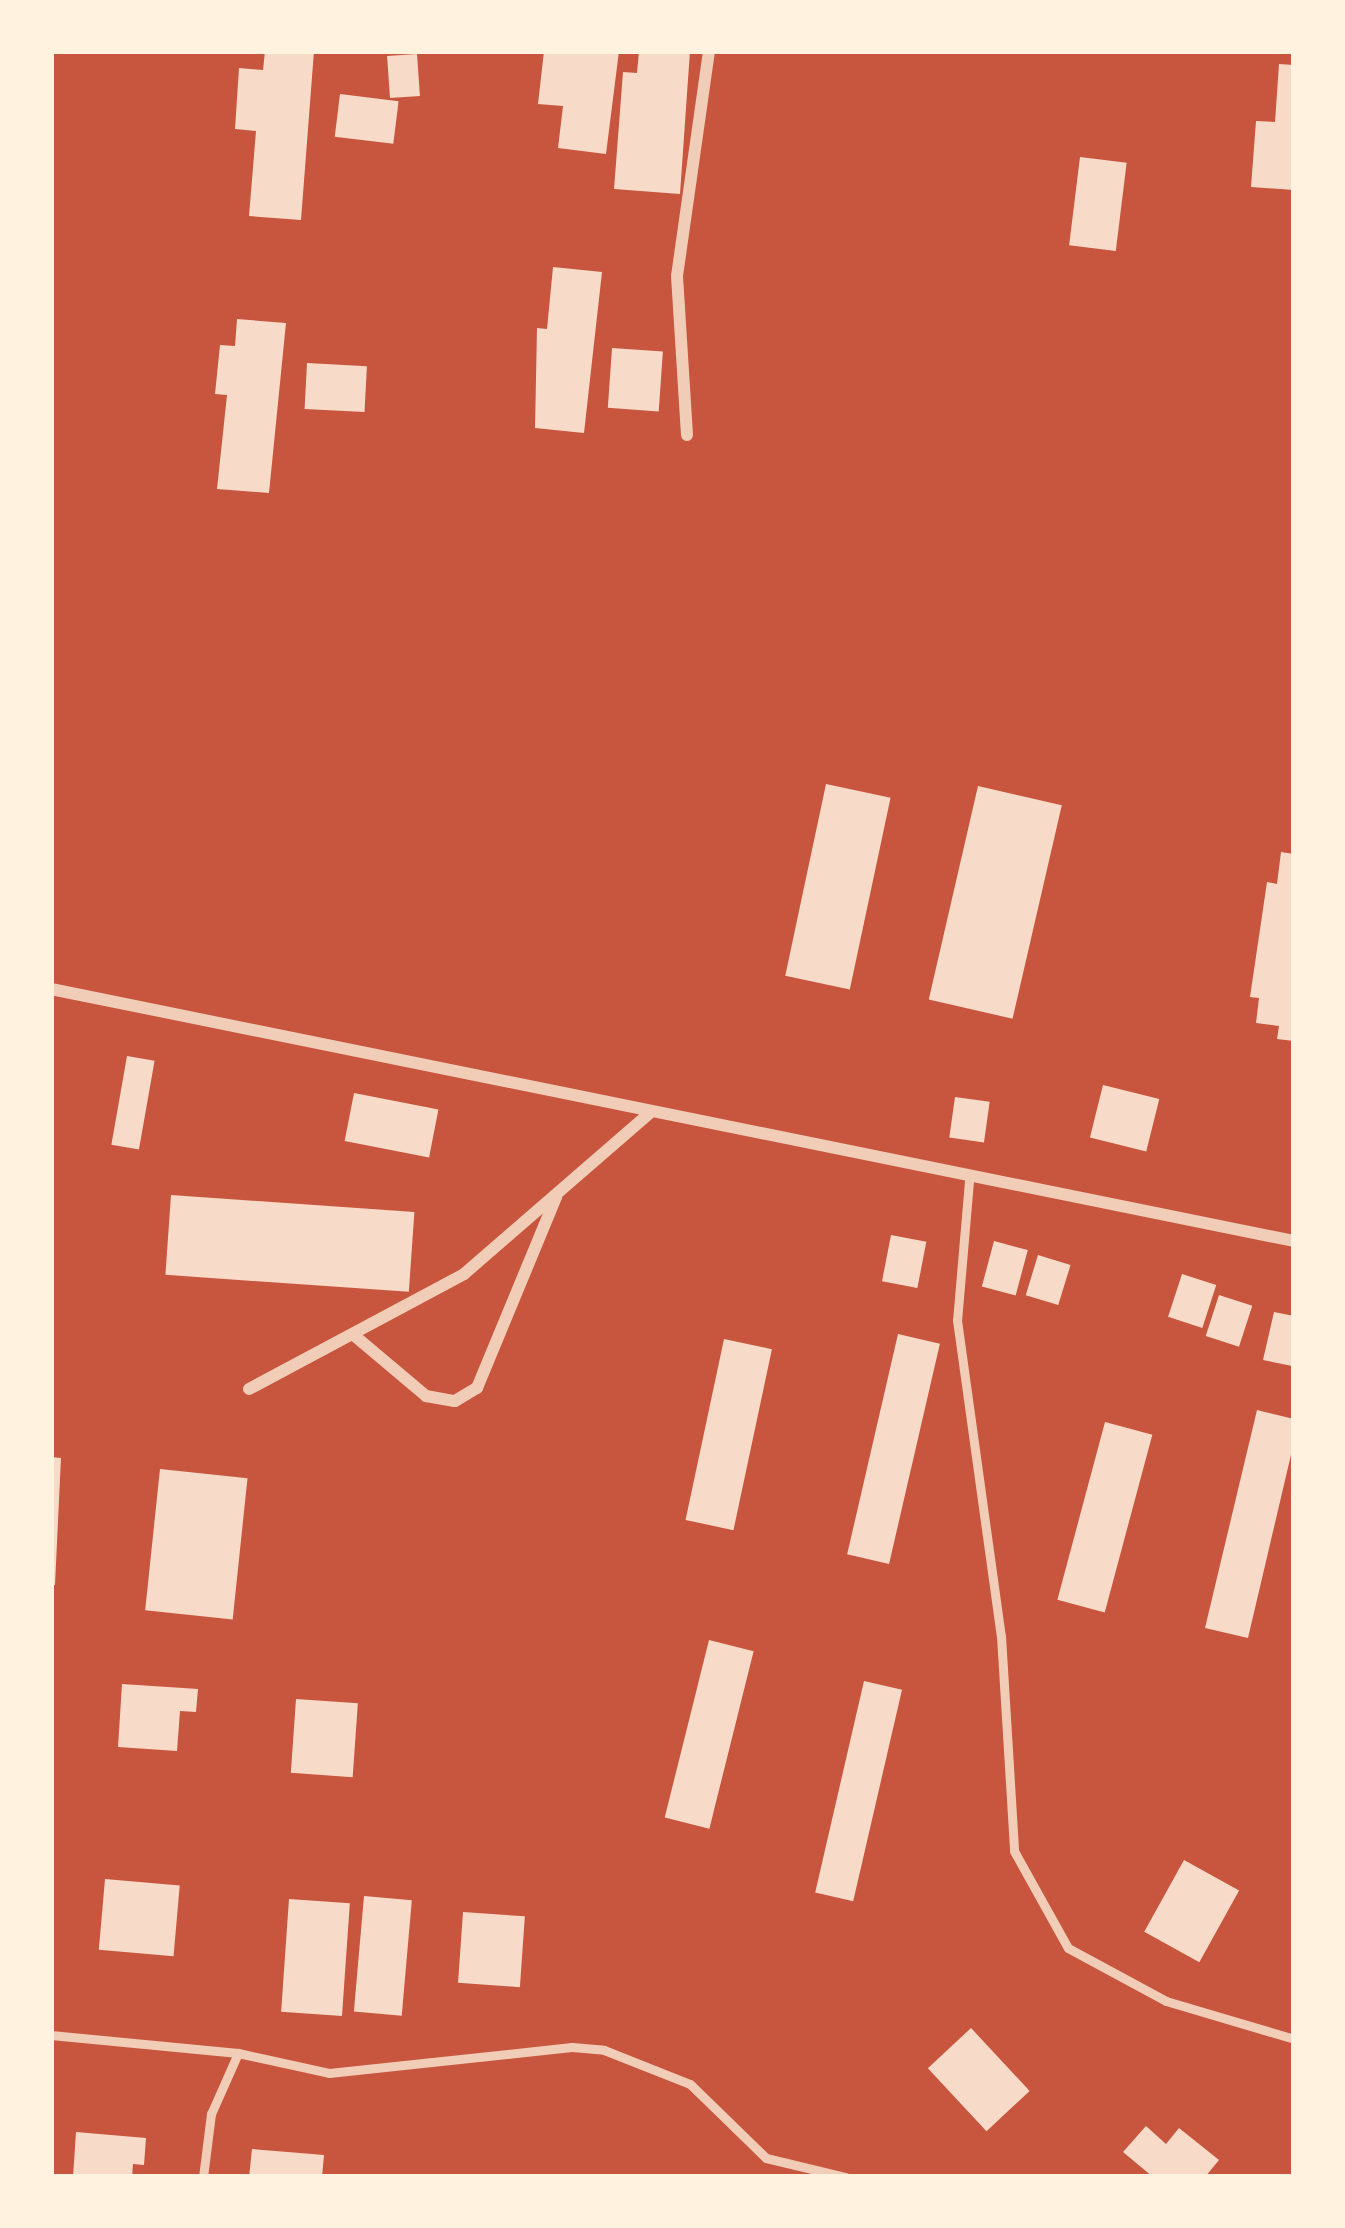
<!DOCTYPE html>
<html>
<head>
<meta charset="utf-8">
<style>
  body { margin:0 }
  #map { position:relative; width:1345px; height:2228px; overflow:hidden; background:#c8553d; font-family:"Fira Sans Condensed",sans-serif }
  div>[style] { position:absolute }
  .building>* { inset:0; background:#f7dbc8; transform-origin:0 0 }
  .service>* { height:9px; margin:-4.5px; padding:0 4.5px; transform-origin:4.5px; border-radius:4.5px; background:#f1ccb7 }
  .minor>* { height:12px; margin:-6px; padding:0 6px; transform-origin:6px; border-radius:6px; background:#f1ccb7 }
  span { translate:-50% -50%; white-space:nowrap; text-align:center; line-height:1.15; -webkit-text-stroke:10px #fff3e0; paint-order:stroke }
  .frame { position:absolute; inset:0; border:54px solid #fff3e0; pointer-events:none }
</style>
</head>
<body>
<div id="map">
  <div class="building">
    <div style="clip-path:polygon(265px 51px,314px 51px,301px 220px,249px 216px,256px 131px,235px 129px,239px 68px,263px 70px)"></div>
    <div style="clip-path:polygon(544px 51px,619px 51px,606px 154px,558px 148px,563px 106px,538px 104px)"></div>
    <div style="clip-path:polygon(639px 51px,690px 51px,680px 194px,614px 189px,623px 72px,637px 73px)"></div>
    <div style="left:417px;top:54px;width:42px;height:30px;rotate:86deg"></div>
    <div style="clip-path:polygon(1279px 64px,1294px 65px,1294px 190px,1251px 187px,1256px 121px,1275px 122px)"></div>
    <div style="left:340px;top:94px;width:59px;height:43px;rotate:7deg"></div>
    <div style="left:1080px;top:157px;width:47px;height:89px;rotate:7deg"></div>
    <div style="clip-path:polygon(553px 267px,602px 272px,584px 433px,535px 428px,537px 328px,547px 329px)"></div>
    <div style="clip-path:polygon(237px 319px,286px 323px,269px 493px,217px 489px,227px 395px,215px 394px,220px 345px,235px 346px)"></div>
    <div style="left:612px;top:348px;width:51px;height:60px;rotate:4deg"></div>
    <div style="left:307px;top:363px;width:60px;height:46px;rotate:3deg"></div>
    <div style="left:826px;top:784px;width:66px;height:196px;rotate:12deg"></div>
    <div style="left:978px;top:786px;width:86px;height:219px;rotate:13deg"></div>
    <div style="clip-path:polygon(1281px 852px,1294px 854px,1294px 1041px,1277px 1039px,1279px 1026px,1256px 1023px,1259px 998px,1250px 997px,1267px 882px,1277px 884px)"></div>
    <div style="left:127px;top:1056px;width:28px;height:90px;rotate:10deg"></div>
    <div style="left:1103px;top:1085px;width:58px;height:54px;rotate:14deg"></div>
    <div style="left:354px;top:1093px;width:86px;height:49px;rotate:11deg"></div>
    <div style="left:955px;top:1097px;width:35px;height:41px;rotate:8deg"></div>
    <div style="left:171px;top:1195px;width:244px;height:80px;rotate:4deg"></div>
    <div style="left:891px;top:1235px;width:36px;height:47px;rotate:11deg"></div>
    <div style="left:994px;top:1241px;width:35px;height:47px;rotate:15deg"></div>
    <div style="left:1038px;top:1255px;width:34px;height:42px;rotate:17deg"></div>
    <div style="left:1182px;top:1274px;width:36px;height:45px;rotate:18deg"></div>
    <div style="left:1219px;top:1295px;width:35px;height:43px;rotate:18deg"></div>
    <div style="clip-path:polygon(1274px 1312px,1294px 1316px,1292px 1366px,1263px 1360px)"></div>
    <div style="left:898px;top:1334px;width:43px;height:226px;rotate:13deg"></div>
    <div style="left:724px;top:1339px;width:49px;height:185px;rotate:12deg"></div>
    <div style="clip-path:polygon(1257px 1410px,1294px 1419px,1294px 1442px,1248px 1638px,1205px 1628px)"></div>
    <div style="left:1105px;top:1422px;width:49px;height:184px;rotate:15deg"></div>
    <div style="clip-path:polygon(51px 1457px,61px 1458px,55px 1585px,51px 1585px)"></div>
    <div style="left:160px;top:1469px;width:88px;height:142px;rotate:6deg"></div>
    <div style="left:709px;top:1640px;width:46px;height:183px;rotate:14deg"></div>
    <div style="left:864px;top:1681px;width:39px;height:217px;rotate:13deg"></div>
    <div style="clip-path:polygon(122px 1684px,198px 1689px,196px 1712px,180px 1711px,177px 1751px,118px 1747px)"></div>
    <div style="left:296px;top:1699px;width:62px;height:74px;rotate:4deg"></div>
    <div style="left:1184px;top:1860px;width:63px;height:82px;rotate:29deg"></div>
    <div style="left:105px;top:1879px;width:75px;height:71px;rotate:5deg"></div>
    <div style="left:364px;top:1896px;width:48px;height:116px;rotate:5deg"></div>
    <div style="left:289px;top:1899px;width:61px;height:113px;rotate:4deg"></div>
    <div style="left:463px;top:1912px;width:62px;height:71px;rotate:4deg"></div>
    <div style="left:971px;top:2028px;width:86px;height:59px;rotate:47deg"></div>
    <div style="clip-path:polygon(1146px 2126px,1166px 2144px,1179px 2128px,1219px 2160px,1205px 2177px,1153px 2177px,1123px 2152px)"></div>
    <div style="clip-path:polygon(76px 2132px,146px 2138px,144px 2165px,133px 2164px,132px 2177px,73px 2177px)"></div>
    <div style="clip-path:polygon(252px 2149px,324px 2155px,322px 2177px,249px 2177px)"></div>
  </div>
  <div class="service">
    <div style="left:969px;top:1181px;width:140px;rotate:94.9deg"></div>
    <div style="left:957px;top:1320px;width:319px;rotate:82.1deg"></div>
    <div style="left:1001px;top:1636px;width:215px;rotate:86.5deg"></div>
    <div style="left:1014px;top:1851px;width:111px;rotate:60.9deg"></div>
    <div style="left:1068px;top:1948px;width:111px;rotate:28.4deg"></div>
    <div style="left:1166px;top:2001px;width:134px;rotate:16.5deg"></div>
    <div style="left:51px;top:2035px;width:188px;rotate:5.5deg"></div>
    <div style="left:238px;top:2053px;width:93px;rotate:12.4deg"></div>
    <div style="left:329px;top:2073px;width:244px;rotate:-6.1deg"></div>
    <div style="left:572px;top:2047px;width:32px;rotate:5deg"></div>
    <div style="left:604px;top:2050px;width:92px;rotate:21.6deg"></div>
    <div style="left:690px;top:2084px;width:106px;rotate:44.2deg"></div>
    <div style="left:766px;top:2158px;width:82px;rotate:13.4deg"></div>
    <div style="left:203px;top:2177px;width:64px;rotate:-82.8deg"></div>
    <div style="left:211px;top:2114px;width:67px;rotate:-66.1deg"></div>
  </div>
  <div class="minor">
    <div style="left:687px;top:435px;width:159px;rotate:-93.6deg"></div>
    <div style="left:677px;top:276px;width:227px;rotate:-81.9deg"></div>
    <div style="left:51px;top:989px;width:1268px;rotate:11.46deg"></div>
    <div style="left:356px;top:1337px;width:92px;rotate:40.1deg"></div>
    <div style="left:426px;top:1396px;width:29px;rotate:10deg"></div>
    <div style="left:455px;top:1401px;width:26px;rotate:-31deg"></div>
    <div style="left:477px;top:1388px;width:207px;rotate:-67.5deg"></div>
    <div style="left:249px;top:1389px;width:244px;rotate:-28.1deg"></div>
    <div style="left:464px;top:1274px;width:245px;rotate:-40.9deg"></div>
  </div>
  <div class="frame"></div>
</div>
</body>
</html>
